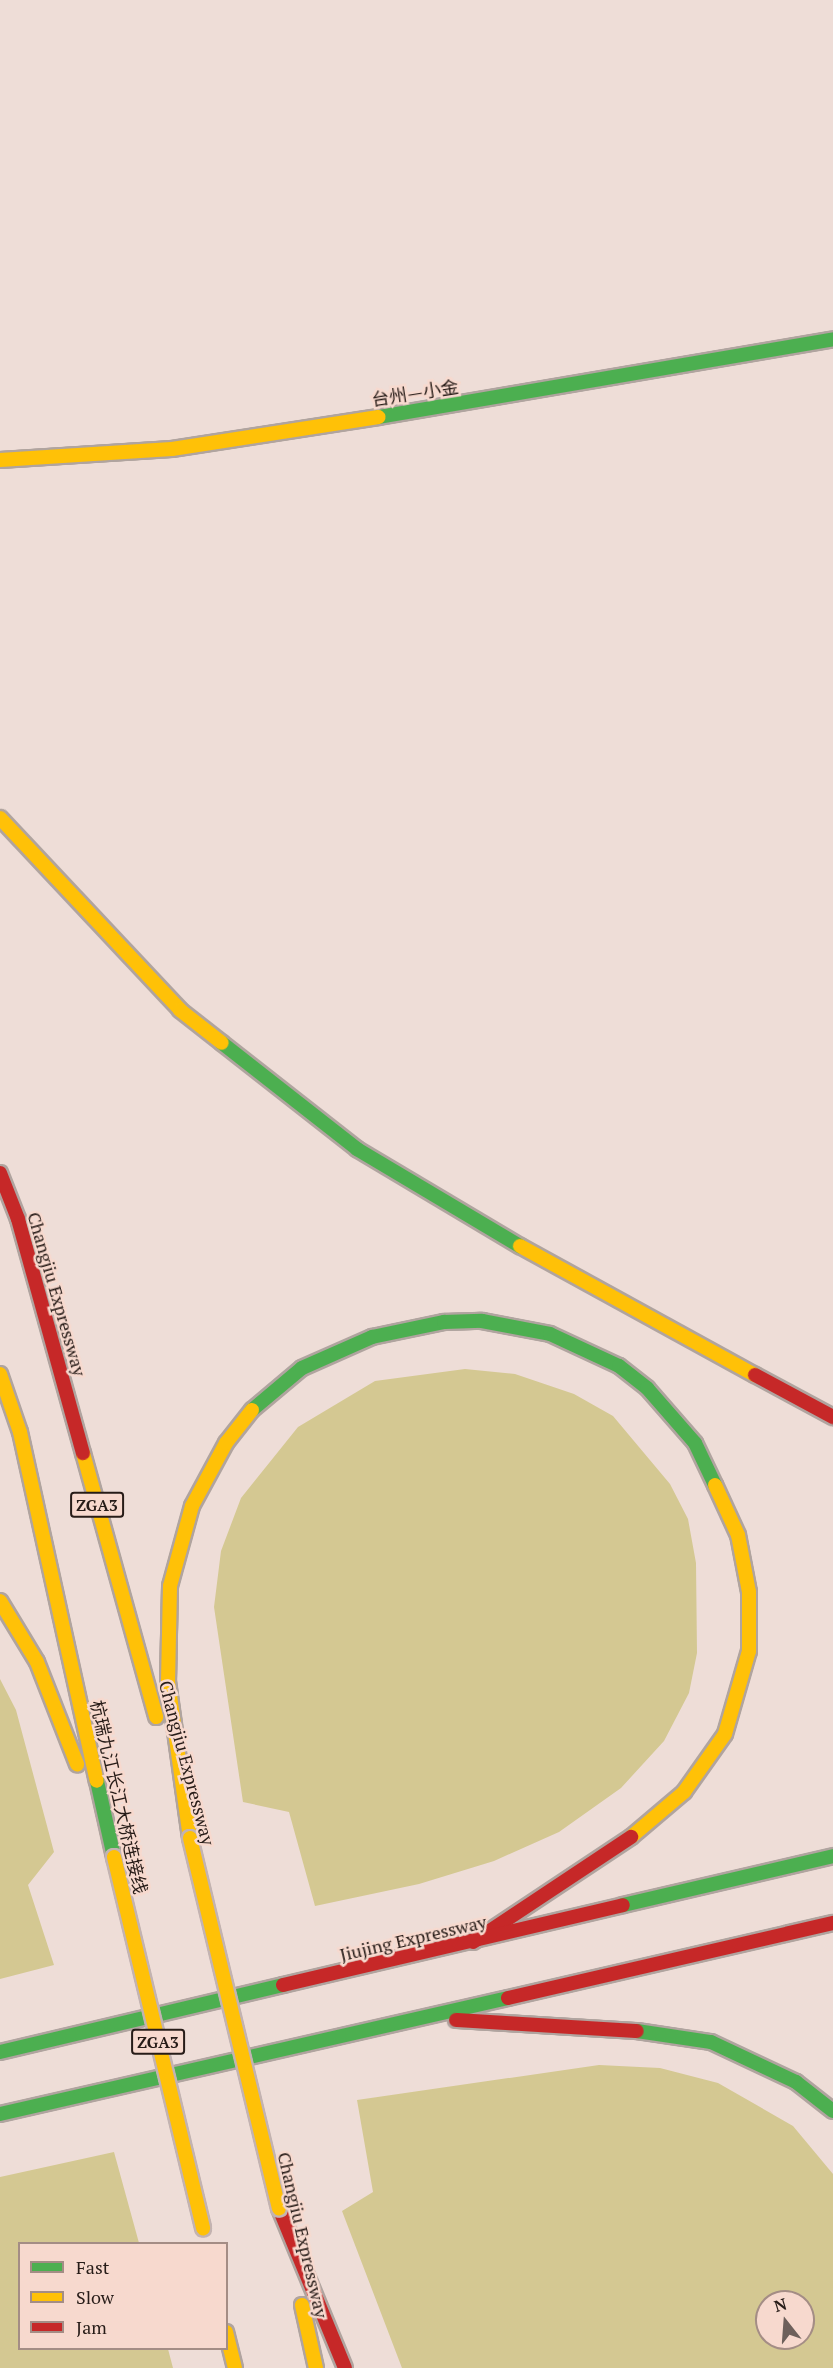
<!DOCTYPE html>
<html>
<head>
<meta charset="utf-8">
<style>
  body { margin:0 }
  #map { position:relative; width:833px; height:2368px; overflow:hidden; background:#eeddd7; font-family:"PT Serif","Noto Sans SC",serif }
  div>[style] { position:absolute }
  .green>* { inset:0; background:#d4c892 }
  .roads { filter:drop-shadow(2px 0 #b0a49f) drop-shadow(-2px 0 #b0a49f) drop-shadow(0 2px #b0a49f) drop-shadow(0 -2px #b0a49f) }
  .fast>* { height:14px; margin:-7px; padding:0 7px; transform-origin:7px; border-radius:7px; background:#4caf50 }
  .slow>* { height:14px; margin:-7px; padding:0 7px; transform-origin:7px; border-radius:7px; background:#ffc107 }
  .jam>* { height:14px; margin:-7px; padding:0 7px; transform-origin:7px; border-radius:7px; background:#c62828 }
  .bridges { filter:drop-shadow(2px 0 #c3b3b1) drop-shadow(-2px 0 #c3b3b1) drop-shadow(0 2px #c3b3b1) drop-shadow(0 -2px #c3b3b1) }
  .slow-bridge>* { height:14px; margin:-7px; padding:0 7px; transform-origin:7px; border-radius:7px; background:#ffc107 }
  span { translate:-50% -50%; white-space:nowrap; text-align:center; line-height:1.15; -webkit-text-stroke:5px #f7d9ce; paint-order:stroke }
  .shield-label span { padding:2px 4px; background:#f7d9ce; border:2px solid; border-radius:4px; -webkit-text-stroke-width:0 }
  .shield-label { font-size:16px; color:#271c18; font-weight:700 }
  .street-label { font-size:18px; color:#271c18 }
  .legend { position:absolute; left:18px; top:2242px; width:210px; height:108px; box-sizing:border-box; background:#f7d9ce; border:2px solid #a48d85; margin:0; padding:8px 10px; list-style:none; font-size:18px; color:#271c18 }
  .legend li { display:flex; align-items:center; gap:12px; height:30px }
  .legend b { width:30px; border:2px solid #a48d85 }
  .north { position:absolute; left:755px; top:2290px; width:60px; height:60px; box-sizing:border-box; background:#f7d9ce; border:2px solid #a48d85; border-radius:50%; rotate:343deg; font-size:16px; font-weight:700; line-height:24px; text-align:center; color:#271c18 }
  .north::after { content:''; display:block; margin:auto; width:21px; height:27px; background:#6d605b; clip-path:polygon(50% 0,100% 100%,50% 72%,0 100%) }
</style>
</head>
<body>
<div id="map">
  <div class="green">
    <div style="clip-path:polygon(465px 1369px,515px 1374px,574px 1394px,613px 1416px,670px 1484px,688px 1519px,696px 1563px,697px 1653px,689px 1693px,664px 1741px,621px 1788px,559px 1832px,494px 1861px,419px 1884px,315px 1906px,289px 1812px,243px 1802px,214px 1607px,221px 1551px,241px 1498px,298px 1427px,375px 1381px)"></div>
    <div style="clip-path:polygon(0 1679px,16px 1710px,54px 1852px,28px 1885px,54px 1965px,0 1979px)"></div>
    <div style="clip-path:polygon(evenodd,599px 2065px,660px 2068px,718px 2083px,793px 2126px,833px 2174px,833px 2368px,402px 2368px,342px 2211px,373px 2192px,357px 2100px,599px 2065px,767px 2302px,803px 2302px,803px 2338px,767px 2338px,767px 2302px)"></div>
    <div style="clip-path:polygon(114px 2152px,139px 2243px,20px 2244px,20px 2348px,168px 2349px,173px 2368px,0 2368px,0 2177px)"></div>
  </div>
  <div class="roads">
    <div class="fast">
      <div style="left:379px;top:417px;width:461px;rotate:-9.7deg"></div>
      <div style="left:222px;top:1043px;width:172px;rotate:38.1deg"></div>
      <div style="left:357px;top:1149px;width:190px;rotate:30.8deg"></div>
      <div style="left:252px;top:1410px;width:65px;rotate:-40deg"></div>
      <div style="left:302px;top:1368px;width:77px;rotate:-23.9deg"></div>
      <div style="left:372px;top:1337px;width:74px;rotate:-11.8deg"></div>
      <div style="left:444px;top:1322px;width:38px;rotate:-2deg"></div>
      <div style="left:482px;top:1321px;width:69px;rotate:10.8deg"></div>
      <div style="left:550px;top:1334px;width:76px;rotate:24.9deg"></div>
      <div style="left:619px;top:1366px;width:36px;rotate:38deg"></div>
      <div style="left:647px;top:1388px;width:73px;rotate:48.9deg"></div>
      <div style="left:695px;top:1443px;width:47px;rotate:64.5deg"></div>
      <div style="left:97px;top:1781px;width:78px;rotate:77.4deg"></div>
      <div style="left:623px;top:1905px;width:216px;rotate:-13.1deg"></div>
      <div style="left:637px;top:2031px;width:75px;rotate:8.5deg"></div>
      <div style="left:711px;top:2042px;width:94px;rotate:25.2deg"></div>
      <div style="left:796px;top:2082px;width:47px;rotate:38.1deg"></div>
      <div style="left:0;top:2052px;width:291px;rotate:-13.3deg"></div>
      <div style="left:0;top:2114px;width:521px;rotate:-12.86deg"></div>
    </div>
    <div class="slow">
      <div style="left:0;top:460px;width:172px;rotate:-3.7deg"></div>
      <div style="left:172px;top:449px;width:209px;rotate:-8.8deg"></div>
      <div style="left:0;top:818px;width:263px;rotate:46.8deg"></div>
      <div style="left:180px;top:1010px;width:53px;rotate:38.2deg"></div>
      <div style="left:520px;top:1246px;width:268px;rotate:28.8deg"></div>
      <div style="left:0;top:1374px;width:61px;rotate:71deg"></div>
      <div style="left:20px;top:1432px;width:357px;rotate:77.6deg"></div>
      <div style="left:83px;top:1453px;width:274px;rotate:74.5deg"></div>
      <div style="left:0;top:1601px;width:71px;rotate:58.8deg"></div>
      <div style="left:37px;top:1662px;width:110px;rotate:68.6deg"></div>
      <div style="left:631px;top:1837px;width:70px;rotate:-40.3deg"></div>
      <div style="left:684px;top:1792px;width:71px;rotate:-54.7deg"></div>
      <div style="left:725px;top:1734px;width:86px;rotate:-73.9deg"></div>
      <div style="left:749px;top:1651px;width:59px;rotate:-90deg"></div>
      <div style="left:749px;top:1592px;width:58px;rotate:-100.9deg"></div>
      <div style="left:738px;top:1535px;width:55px;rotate:-114.7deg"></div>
      <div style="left:190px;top:1838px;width:158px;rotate:-98deg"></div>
      <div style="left:168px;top:1682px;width:96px;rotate:-88.8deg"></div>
      <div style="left:170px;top:1586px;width:83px;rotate:-74.6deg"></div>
      <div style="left:192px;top:1506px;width:72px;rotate:-61.6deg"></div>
      <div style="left:226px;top:1443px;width:42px;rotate:-51.8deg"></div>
      <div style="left:302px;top:2305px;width:65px;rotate:77.5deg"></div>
      <div style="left:226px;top:2332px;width:37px;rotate:76deg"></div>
    </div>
    <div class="jam">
      <div style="left:0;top:1173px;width:49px;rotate:68.6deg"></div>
      <div style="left:18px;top:1219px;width:243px;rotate:74.5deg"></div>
      <div style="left:755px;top:1375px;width:89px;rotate:28.3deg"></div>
      <div style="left:473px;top:1942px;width:190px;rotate:-33.6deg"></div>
      <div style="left:283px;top:1985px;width:349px;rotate:-13.2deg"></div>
      <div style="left:508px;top:1998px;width:334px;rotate:-13deg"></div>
      <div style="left:456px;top:2020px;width:181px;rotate:3.5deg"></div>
      <div style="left:279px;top:2208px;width:173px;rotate:67.6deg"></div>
    </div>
  </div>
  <div class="bridges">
    <div class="slow-bridge">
      <div style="left:190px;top:1838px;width:381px;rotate:76.5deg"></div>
      <div style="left:114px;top:1857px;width:382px;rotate:76.5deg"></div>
    </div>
  </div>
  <div class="shield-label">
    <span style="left:97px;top:1505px">ZGA3</span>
    <span style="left:158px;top:2042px">ZGA3</span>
  </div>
  <div class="street-label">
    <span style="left:415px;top:393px;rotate:-9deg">台州—小金</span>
    <span style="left:57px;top:1294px;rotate:74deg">Changjiu Expressway</span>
    <span style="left:187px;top:1763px;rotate:75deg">Changjiu Expressway</span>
    <span style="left:119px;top:1797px;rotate:77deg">杭瑞九江长江大桥连接线</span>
    <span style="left:413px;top:1938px;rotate:-13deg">Jiujing Expressway</span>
    <span style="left:303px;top:2235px;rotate:77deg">Changjiu Expressway</span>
  </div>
  <ul class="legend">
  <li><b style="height:8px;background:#4caf50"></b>Fast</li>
  <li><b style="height:8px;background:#ffc107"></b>Slow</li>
  <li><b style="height:8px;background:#c62828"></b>Jam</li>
  </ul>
  <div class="north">N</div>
</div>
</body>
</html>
